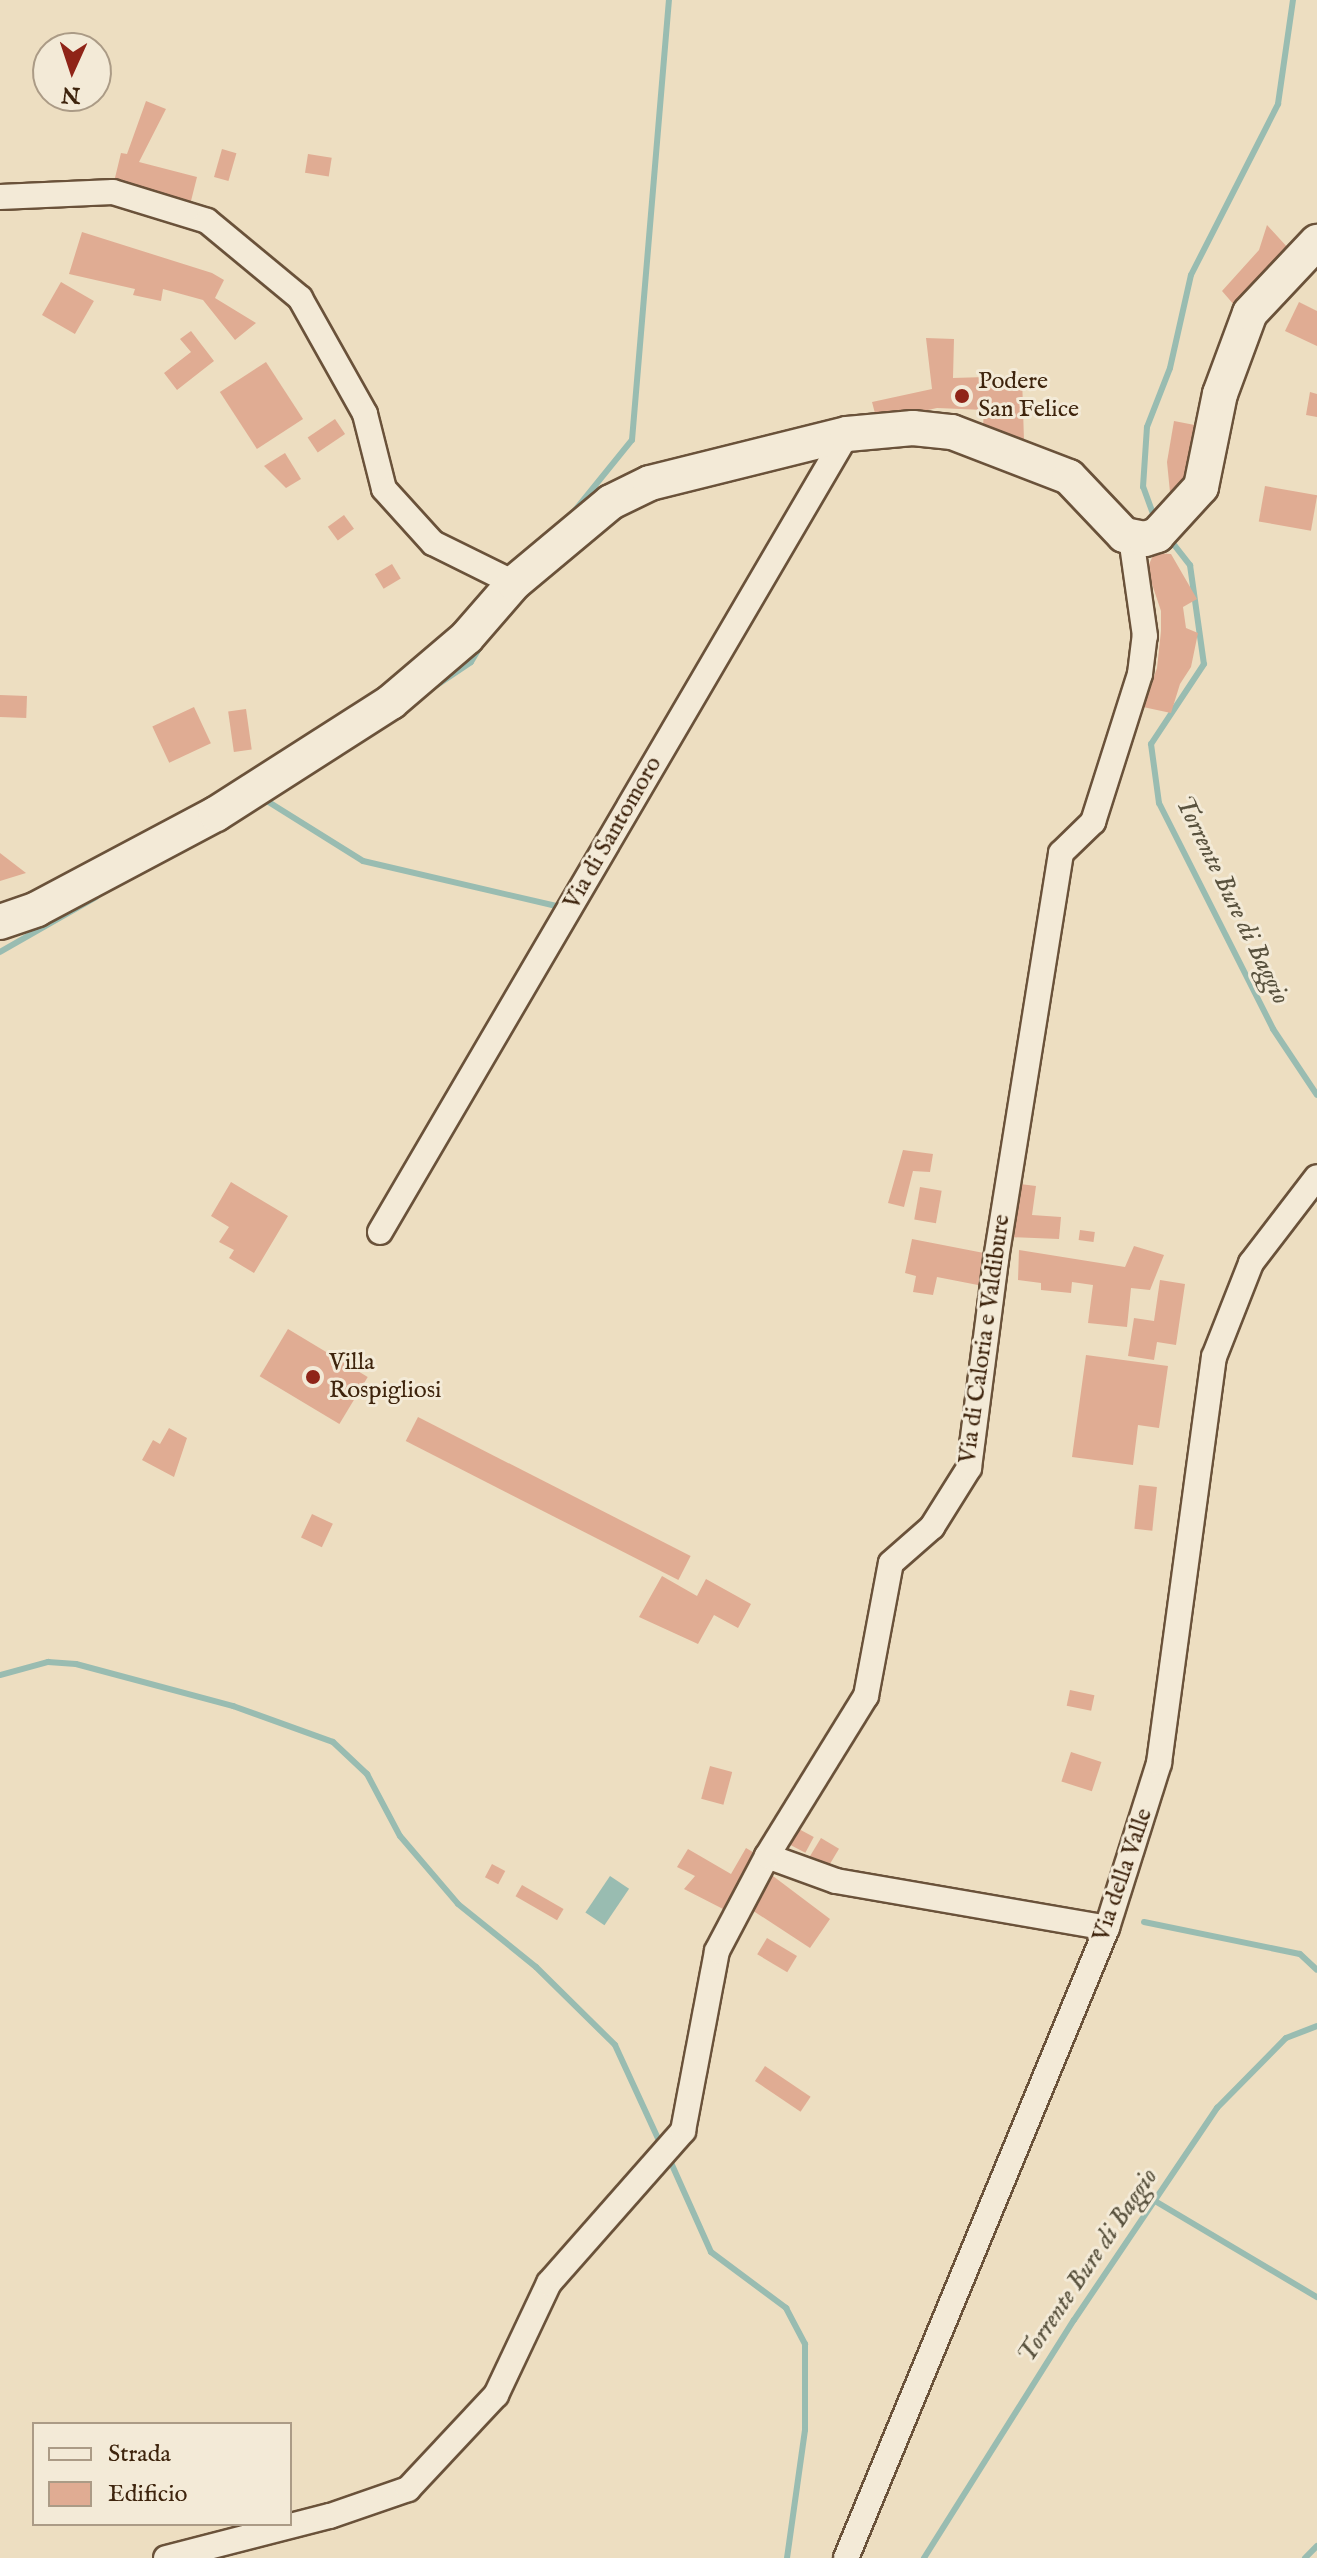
<!DOCTYPE html>
<html>
<head>
<meta charset="utf-8">
<style>
  body { margin:0 }
  #map { position:relative; width:1317px; height:2558px; overflow:hidden; background:#eddec1; font-family:"IM FELL English",serif }
  div>[style] { position:absolute }
  .water>* { inset:0; background:#99bcb1; transform-origin:0 0 }
  .stream>* { height:6px; margin:-3px; padding:0 3px; transform-origin:3px; border-radius:3px; background:#99bcb1 }
  .building>* { inset:0; background:#e0ac93; transform-origin:0 0 }
  .roads { filter:drop-shadow(2px 0 #6a523a) drop-shadow(-2px 0 #6a523a) drop-shadow(0 2px #6a523a) drop-shadow(0 -2px #6a523a) }
  .minor>* { height:24px; margin:-12px; padding:0 12px; transform-origin:12px; border-radius:12px; background:#f3ead7 }
  .secondary>* { height:34px; margin:-17px; padding:0 17px; transform-origin:17px; border-radius:17px; background:#f3ead7 }
  .dots>* { width:22px; height:22px; translate:-50% -50%; box-sizing:border-box; border:4px solid #f3ead7; border-radius:50% }
  span { translate:-50% -50%; white-space:nowrap; text-align:center; line-height:1.15; -webkit-text-stroke:6px #f3ead7; paint-order:stroke }
  .poi-label { font-size:24px; color:#3e240d }
  .left { translate:0 -50%; text-align:left }
  .street-label { font-size:24px; color:#3e240d }
  .water-label { font-size:26px; color:#59523e; font-style:italic }
  .legend { position:absolute; left:32px; top:2422px; width:260px; height:104px; box-sizing:border-box; background:#f3ead7; border:2px solid #ab9b86; margin:0; padding:10px 14px; list-style:none; font-size:24px; color:#3e240d }
  .legend li { display:flex; align-items:center; gap:16px; height:40px }
  .legend b { width:40px; border:2px solid #ab9b86 }
  .north { position:absolute; left:32px; top:32px; width:80px; height:80px; box-sizing:border-box; background:#f3ead7; border:2px solid #ab9b86; border-radius:50%; rotate:183deg; font-size:22px; font-weight:700; line-height:32px; text-align:center; color:#3e240d }
  .north::after { content:''; display:block; margin:auto; width:28px; height:36px; background:#8f2418; clip-path:polygon(50% 0,100% 100%,50% 72%,0 100%) }
</style>
</head>
<body>
<div id="map">
  <div class="water">
    <div style="left:610px;top:1876px;width:23px;height:44px;rotate:34deg"></div>
  </div>
  <div class="stream">
    <div style="left:572px;top:514px;width:95px;rotate:-51deg"></div>
    <div style="left:632px;top:440px;width:442px;rotate:-85.2deg"></div>
    <div style="left:1156px;top:522px;width:37px;rotate:-110deg"></div>
    <div style="left:1143px;top:487px;width:60px;rotate:-86.2deg"></div>
    <div style="left:1147px;top:427px;width:63px;rotate:-68.7deg"></div>
    <div style="left:1170px;top:368px;width:95px;rotate:-77.3deg"></div>
    <div style="left:1191px;top:275px;width:192px;rotate:-63deg"></div>
    <div style="left:1278px;top:104px;width:105px;rotate:-81.8deg"></div>
    <div style="left:1168px;top:537px;width:36px;rotate:52deg"></div>
    <div style="left:1190px;top:565px;width:100px;rotate:82deg"></div>
    <div style="left:1204px;top:664px;width:96px;rotate:123.5deg"></div>
    <div style="left:1151px;top:744px;width:60px;rotate:82.3deg"></div>
    <div style="left:1159px;top:803px;width:253px;rotate:63.2deg"></div>
    <div style="left:1273px;top:1029px;width:79px;rotate:56.3deg"></div>
    <div style="left:431px;top:689px;width:48px;rotate:-34deg"></div>
    <div style="left:471px;top:662px;width:21px;rotate:-59deg"></div>
    <div style="left:267px;top:801px;width:113px;rotate:32deg"></div>
    <div style="left:363px;top:861px;width:203px;rotate:13.1deg"></div>
    <div style="left:0;top:952px;width:111px;rotate:-29.8deg"></div>
    <div style="left:0;top:1675px;width:50px;rotate:-15.2deg"></div>
    <div style="left:48px;top:1662px;width:28px;rotate:4deg"></div>
    <div style="left:76px;top:1664px;width:163px;rotate:15deg"></div>
    <div style="left:233px;top:1706px;width:106px;rotate:19.8deg"></div>
    <div style="left:333px;top:1742px;width:47px;rotate:43.3deg"></div>
    <div style="left:367px;top:1774px;width:70px;rotate:62deg"></div>
    <div style="left:400px;top:1836px;width:89px;rotate:49.5deg"></div>
    <div style="left:458px;top:1904px;width:100px;rotate:38.9deg"></div>
    <div style="left:536px;top:1967px;width:111px;rotate:44.6deg"></div>
    <div style="left:615px;top:2045px;width:112px;rotate:65.3deg"></div>
    <div style="left:1144px;top:1922px;width:159px;rotate:11.6deg"></div>
    <div style="left:1300px;top:1954px;width:23px;rotate:43deg"></div>
    <div style="left:668px;top:2156px;width:105px;rotate:65.9deg"></div>
    <div style="left:711px;top:2252px;width:94px;rotate:36.7deg"></div>
    <div style="left:786px;top:2308px;width:41px;rotate:62.2deg"></div>
    <div style="left:805px;top:2344px;width:86px;rotate:90deg"></div>
    <div style="left:805px;top:2430px;width:129px;rotate:98deg"></div>
    <div style="left:1155px;top:2201px;width:188px;rotate:30.7deg"></div>
    <div style="left:924px;top:2558px;width:281px;rotate:-57.8deg"></div>
    <div style="left:1074px;top:2320px;width:256px;rotate:-56deg"></div>
    <div style="left:1217px;top:2108px;width:98px;rotate:-45.4deg"></div>
    <div style="left:1286px;top:2038px;width:33px;rotate:-21deg"></div>
    <div style="left:1305px;top:2558px;width:17px;rotate:-45deg"></div>
  </div>
  <div class="building">
    <div style="clip-path:polygon(146px 101px,166px 109px,139px 162px,197px 177px,191px 201px,113px 186px,121px 153px,127px 154px)"></div>
    <div style="left:222px;top:149px;width:15px;height:29px;rotate:16deg"></div>
    <div style="left:308px;top:154px;width:24px;height:19px;rotate:9deg"></div>
    <div style="clip-path:polygon(1267px 225px,1289px 249px,1235px 306px,1222px 291px,1259px 250px)"></div>
    <div style="clip-path:polygon(82px 232px,212px 273px,224px 280px,215px 298px,256px 323px,235px 340px,203px 300px,163px 289px,161px 301px,133px 295px,135px 289px,69px 274px)"></div>
    <div style="left:61px;top:282px;width:38px;height:38px;rotate:30deg"></div>
    <div style="clip-path:polygon(1299px 302px,1317px 311px,1317px 346px,1285px 331px)"></div>
    <div style="clip-path:polygon(191px 331px,214px 361px,177px 390px,164px 373px,191px 352px,180px 339px)"></div>
    <div style="clip-path:polygon(926px 338px,954px 339px,953px 378px,1022px 376px,1024px 441px,983px 427px,984px 410px,937px 408px,877px 421px,872px 402px,932px 389px)"></div>
    <div style="left:266px;top:362px;width:68px;height:55px;rotate:57deg"></div>
    <div style="clip-path:polygon(1310px 392px,1317px 394px,1317px 417px,1306px 415px)"></div>
    <div style="left:335px;top:419px;width:18px;height:33px;rotate:56deg"></div>
    <div style="clip-path:polygon(1174px 421px,1205px 427px,1184px 495px,1170px 492px,1167px 462px)"></div>
    <div style="clip-path:polygon(285px 453px,301px 479px,286px 488px,264px 466px)"></div>
    <div style="left:1265px;top:486px;width:53px;height:36px;rotate:10deg"></div>
    <div style="left:344px;top:515px;width:17px;height:20px;rotate:54deg"></div>
    <div style="clip-path:polygon(1154px 553px,1171px 554px,1197px 599px,1183px 607px,1186px 628px,1198px 633px,1191px 667px,1180px 684px,1171px 713px,1143px 707px,1157px 668px,1161px 631px,1161px 611px,1147px 569px)"></div>
    <div style="left:392px;top:564px;width:17px;height:20px;rotate:59deg"></div>
    <div style="left:0;top:695px;width:27px;height:22px;rotate:2deg"></div>
    <div style="left:194px;top:707px;width:40px;height:46px;rotate:65deg"></div>
    <div style="left:246px;top:709px;width:41px;height:18px;rotate:82deg"></div>
    <div style="clip-path:polygon(0 853px,26px 873px,0 881px)"></div>
    <div style="clip-path:polygon(903px 1150px,933px 1154px,930px 1172px,913px 1171px,904px 1207px,888px 1203px)"></div>
    <div style="clip-path:polygon(231px 1182px,288px 1216px,254px 1273px,229px 1258px,234px 1250px,219px 1242px,229px 1227px,211px 1216px)"></div>
    <div style="clip-path:polygon(1013px 1183px,1036px 1186px,1032px 1215px,1061px 1217px,1059px 1239px,1007px 1237px)"></div>
    <div style="left:920px;top:1187px;width:22px;height:33px;rotate:10deg"></div>
    <div style="left:1080px;top:1230px;width:15px;height:10px;rotate:8deg"></div>
    <div style="clip-path:polygon(912px 1239px,989px 1254px,983px 1286px,937px 1277px,933px 1295px,913px 1292px,916px 1276px,905px 1273px)"></div>
    <div style="clip-path:polygon(1134px 1246px,1164px 1255px,1150px 1290px,1131px 1288px,1127px 1327px,1088px 1323px,1093px 1285px,1072px 1282px,1071px 1293px,1041px 1290px,1041px 1283px,1018px 1280px,1019px 1250px,1125px 1267px)"></div>
    <div style="clip-path:polygon(1160px 1280px,1185px 1284px,1176px 1345px,1157px 1342px,1154px 1360px,1128px 1356px,1134px 1318px,1154px 1321px)"></div>
    <div style="left:288px;top:1329px;width:93px;height:55px;rotate:31deg"></div>
    <div style="clip-path:polygon(1086px 1355px,1168px 1366px,1159px 1428px,1138px 1425px,1133px 1465px,1072px 1457px)"></div>
    <div style="left:418px;top:1417px;width:306px;height:27px;rotate:27deg"></div>
    <div style="clip-path:polygon(169px 1428px,187px 1438px,174px 1477px,142px 1460px,153px 1440px,160px 1444px)"></div>
    <div style="left:1139px;top:1485px;width:18px;height:44px;rotate:6deg"></div>
    <div style="left:312px;top:1514px;width:23px;height:26px;rotate:25deg"></div>
    <div style="clip-path:polygon(662px 1576px,697px 1596px,706px 1579px,751px 1604px,738px 1628px,714px 1615px,698px 1644px,639px 1617px)"></div>
    <div style="left:1070px;top:1690px;width:25px;height:16px;rotate:12deg"></div>
    <div style="left:1071px;top:1752px;width:32px;height:31px;rotate:18deg"></div>
    <div style="left:710px;top:1766px;width:23px;height:34px;rotate:15deg"></div>
    <div style="left:797px;top:1828px;width:19px;height:18px;rotate:28deg"></div>
    <div style="left:821px;top:1838px;width:21px;height:22px;rotate:31deg"></div>
    <div style="clip-path:polygon(746px 1848px,758px 1855px,765px 1870px,830px 1919px,810px 1948px,732px 1897px,725px 1910px,684px 1889px,695px 1876px,677px 1867px,688px 1849px,731px 1874px)"></div>
    <div style="left:492px;top:1864px;width:15px;height:15px;rotate:28deg"></div>
    <div style="left:522px;top:1885px;width:48px;height:13px;rotate:30deg"></div>
    <div style="left:767px;top:1938px;width:35px;height:19px;rotate:31deg"></div>
    <div style="left:765px;top:2066px;width:55px;height:18px;rotate:34deg"></div>
  </div>
  <div class="roads">
    <div class="minor">
      <div style="left:0;top:197px;width:113px;rotate:-2.5deg"></div>
      <div style="left:113px;top:192px;width:98px;rotate:17.1deg"></div>
      <div style="left:207px;top:221px;width:121px;rotate:39.6deg"></div>
      <div style="left:300px;top:298px;width:133px;rotate:60.7deg"></div>
      <div style="left:365px;top:414px;width:77px;rotate:75.8deg"></div>
      <div style="left:384px;top:489px;width:73px;rotate:47.8deg"></div>
      <div style="left:433px;top:543px;width:90px;rotate:26.3deg"></div>
      <div style="left:380px;top:1232px;width:925px;rotate:-59.66deg"></div>
      <div style="left:767px;top:1856px;width:73px;rotate:19.9deg"></div>
      <div style="left:836px;top:1881px;width:275px;rotate:9.8deg"></div>
      <div style="left:166px;top:2558px;width:169px;rotate:-14.4deg"></div>
      <div style="left:330px;top:2516px;width:83px;rotate:-19.1deg"></div>
      <div style="left:408px;top:2489px;width:129px;rotate:-46.9deg"></div>
      <div style="left:496px;top:2395px;width:124px;rotate:-64.7deg"></div>
      <div style="left:549px;top:2283px;width:203px;rotate:-48.6deg"></div>
      <div style="left:683px;top:2131px;width:183px;rotate:-79.3deg"></div>
      <div style="left:717px;top:1951px;width:107px;rotate:-62.2deg"></div>
      <div style="left:767px;top:1856px;width:188px;rotate:-58.3deg"></div>
      <div style="left:866px;top:1696px;width:135px;rotate:-79.4deg"></div>
      <div style="left:891px;top:1563px;width:55px;rotate:-41.3deg"></div>
      <div style="left:932px;top:1527px;width:70px;rotate:-57.9deg"></div>
      <div style="left:969px;top:1468px;width:211px;rotate:-82.6deg"></div>
      <div style="left:996px;top:1259px;width:411px;rotate:-80.9deg"></div>
      <div style="left:1061px;top:853px;width:45px;rotate:-44.1deg"></div>
      <div style="left:1093px;top:822px;width:155px;rotate:-72.4deg"></div>
      <div style="left:1140px;top:674px;width:38px;rotate:-83deg"></div>
      <div style="left:1145px;top:636px;width:99px;rotate:-98.1deg"></div>
      <div style="left:846px;top:2558px;width:682px;rotate:-67.5deg"></div>
      <div style="left:1107px;top:1928px;width:173px;rotate:-72.5deg"></div>
      <div style="left:1159px;top:1763px;width:410px;rotate:-82.3deg"></div>
      <div style="left:1214px;top:1357px;width:101px;rotate:-68.5deg"></div>
      <div style="left:1251px;top:1263px;width:108px;rotate:-52.5deg"></div>
    </div>
    <div class="secondary">
      <div style="left:0;top:922px;width:39px;rotate:-19deg"></div>
      <div style="left:37px;top:909px;width:203px;rotate:-28deg"></div>
      <div style="left:216px;top:814px;width:208px;rotate:-32.6deg"></div>
      <div style="left:391px;top:702px;width:100px;rotate:-40.5deg"></div>
      <div style="left:467px;top:637px;width:72px;rotate:-49deg"></div>
      <div style="left:514px;top:583px;width:126px;rotate:-39.9deg"></div>
      <div style="left:611px;top:502px;width:43px;rotate:-26deg"></div>
      <div style="left:650px;top:483px;width:203px;rotate:-14deg"></div>
      <div style="left:847px;top:434px;width:66px;rotate:-5.2deg"></div>
      <div style="left:913px;top:428px;width:39px;rotate:6deg"></div>
      <div style="left:952px;top:432px;width:125px;rotate:21deg"></div>
      <div style="left:1069px;top:477px;width:80px;rotate:46.5deg"></div>
      <div style="left:1124px;top:535px;width:21px;rotate:11deg"></div>
      <div style="left:1145px;top:539px;width:13px;rotate:-18deg"></div>
      <div style="left:1157px;top:535px;width:65px;rotate:-47.5deg"></div>
      <div style="left:1201px;top:487px;width:95px;rotate:-78.5deg"></div>
      <div style="left:1220px;top:394px;width:86px;rotate:-69.7deg"></div>
      <div style="left:1250px;top:313px;width:98px;rotate:-46.7deg"></div>
    </div>
  </div>
  <div class="dots">
    <div style="left:962px;top:396px;background:#8f2418"></div>
    <div style="left:313px;top:1377px;background:#8f2418"></div>
  </div>
  <div class="poi-label">
    <span class="left" style="left:978px;top:396px">Podere<br>San Felice</span>
    <span class="left" style="left:329px;top:1377px">Villa<br>Rospigliosi</span>
  </div>
  <div class="street-label">
    <span style="left:613px;top:833px;rotate:-60deg">Via di Santomoro</span>
    <span style="left:985px;top:1339px;rotate:-82deg">Via di Caloria e Valdibure</span>
    <span style="left:1123px;top:1875px;rotate:-71deg">Via della Valle</span>
  </div>
  <div class="water-label">
    <span style="left:1232px;top:900px;rotate:64deg">Torrente Bure di Baggio</span>
    <span style="left:1088px;top:2266px;rotate:-56deg">Torrente Bure di Baggio</span>
  </div>
  <ul class="legend">
  <li><b style="height:10px;background:#f3ead7"></b>Strada</li>
  <li><b style="height:22px;background:#e0ac93"></b>Edificio</li>
  </ul>
  <div class="north">N</div>
</div>
</body>
</html>
